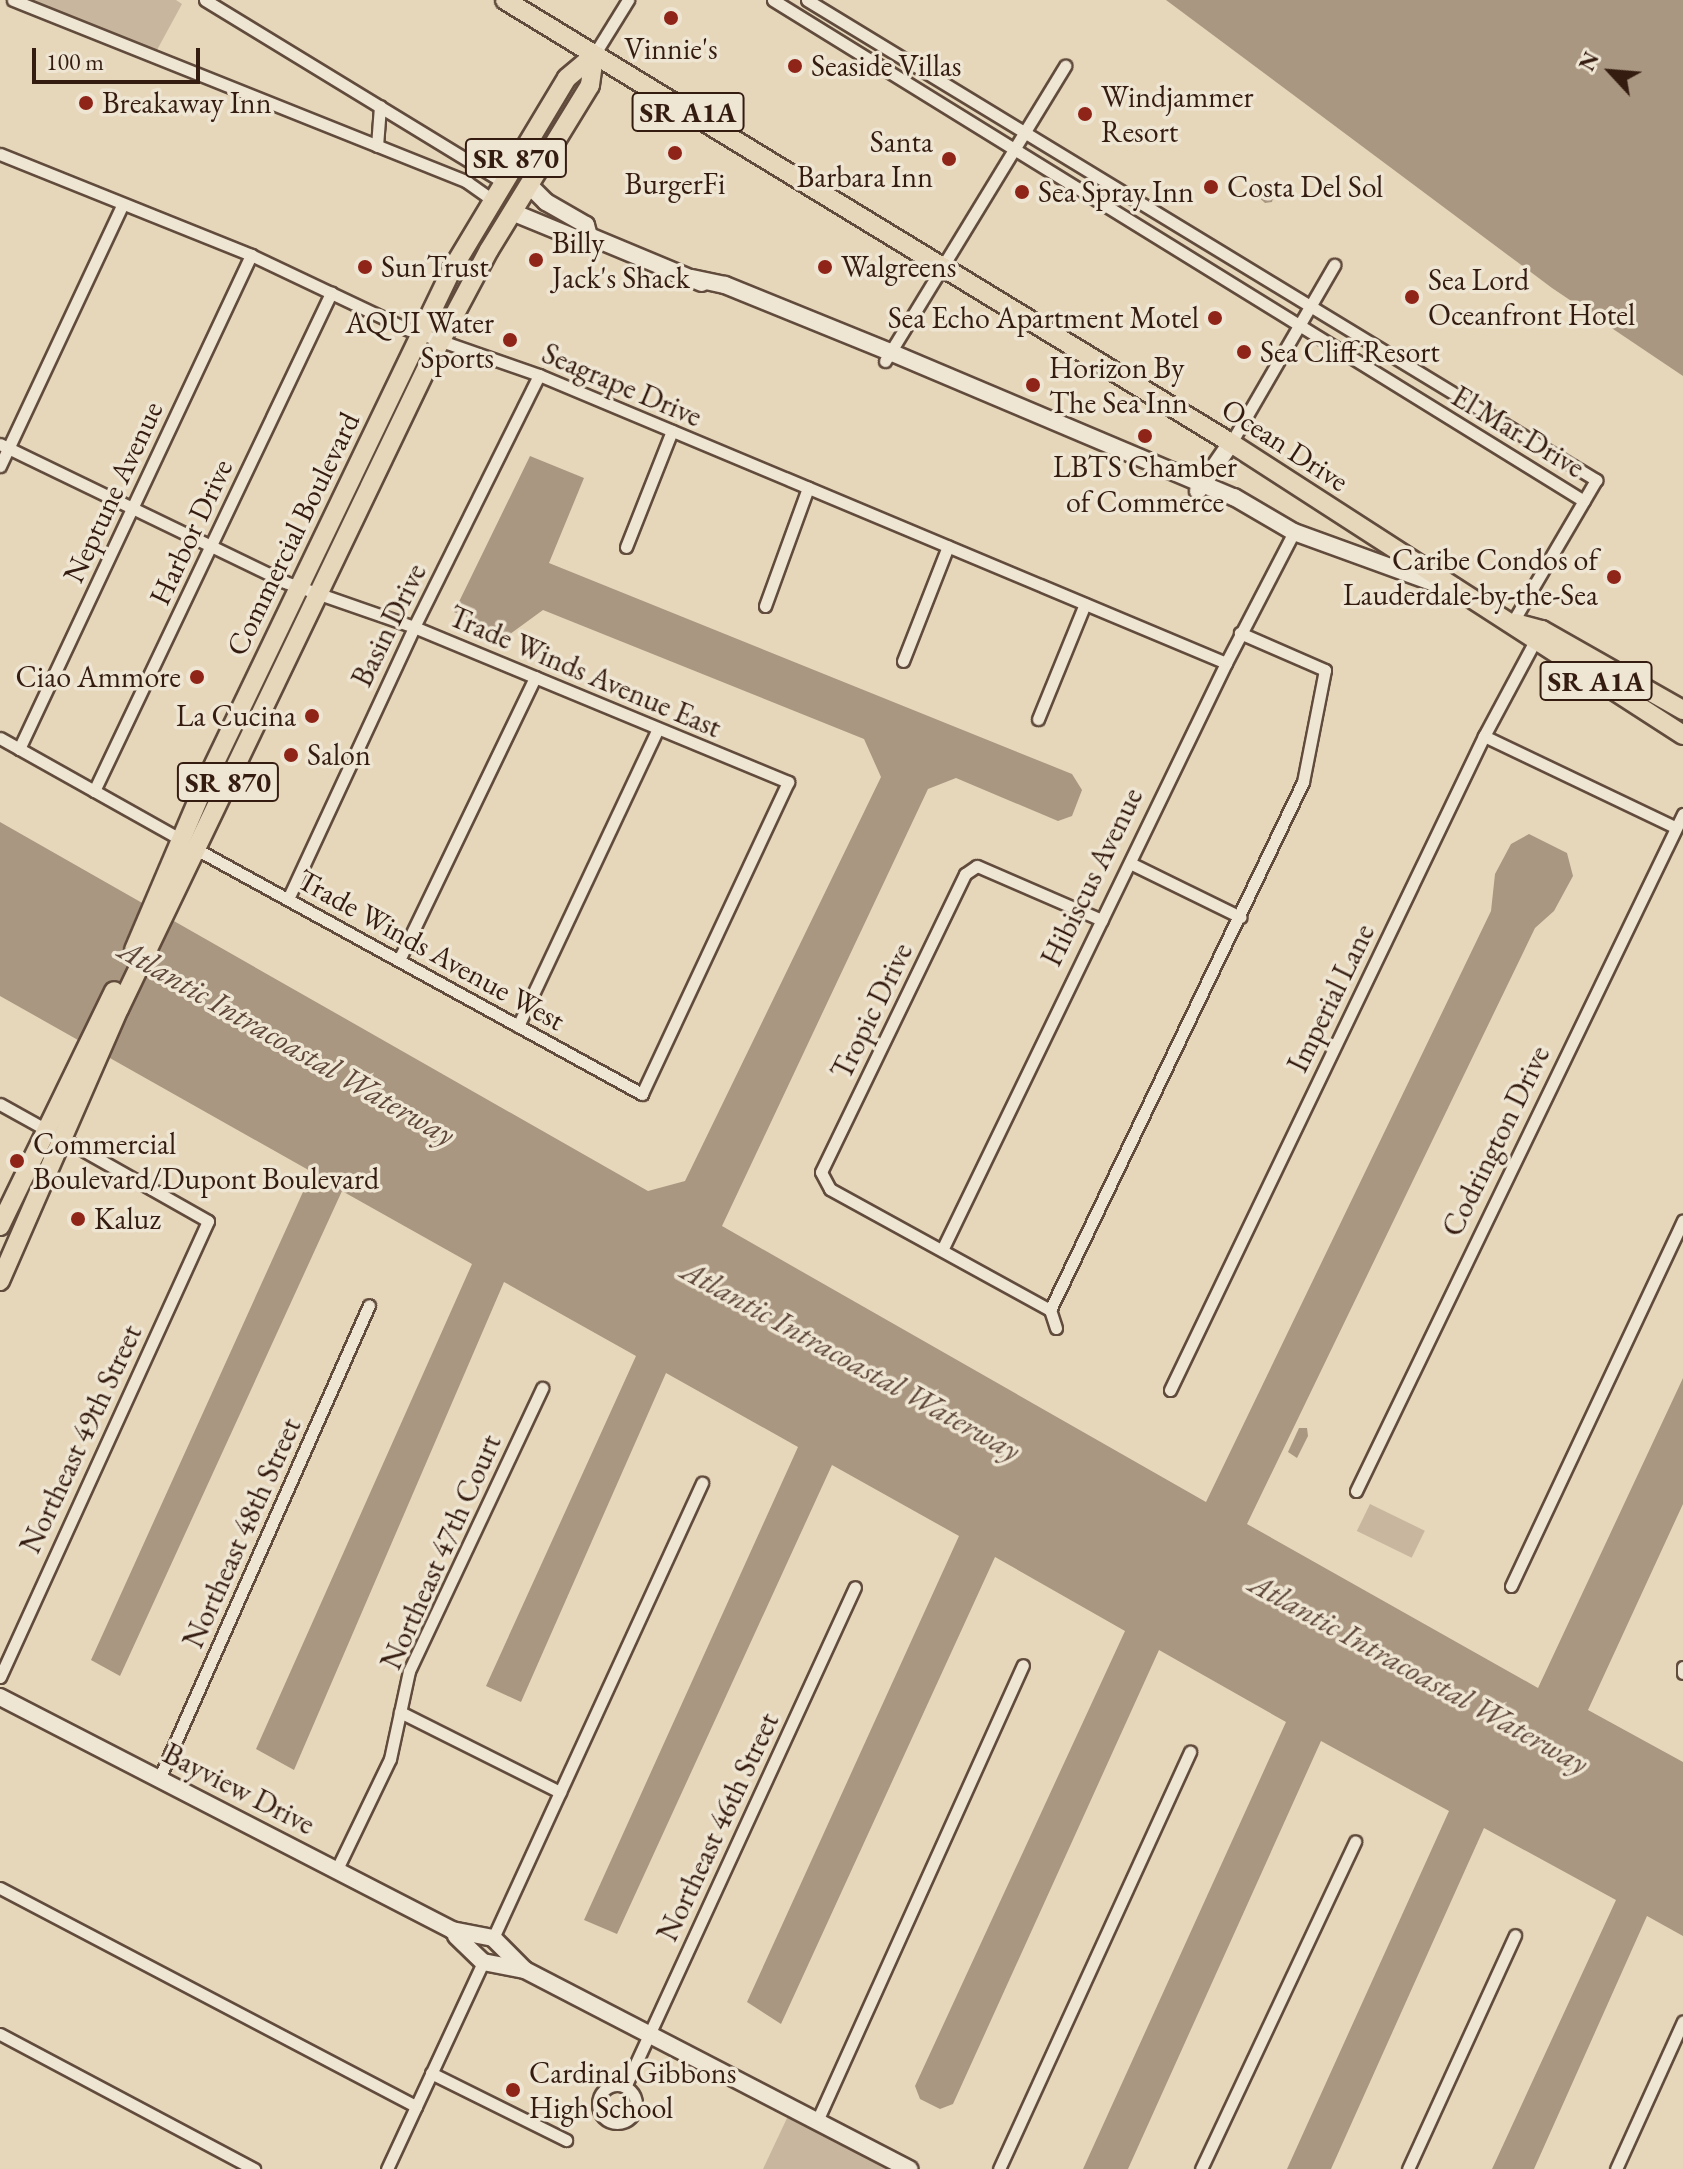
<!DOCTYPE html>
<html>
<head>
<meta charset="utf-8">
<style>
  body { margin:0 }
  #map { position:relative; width:1683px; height:2169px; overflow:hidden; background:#e6d7bb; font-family:"EB Garamond",serif }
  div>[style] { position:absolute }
  .green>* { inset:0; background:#c8b79e; transform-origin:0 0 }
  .water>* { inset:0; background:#aa9781 }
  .roads { filter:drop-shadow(2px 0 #614b3c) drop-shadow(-2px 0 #614b3c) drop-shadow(0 2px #614b3c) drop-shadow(0 -2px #614b3c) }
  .street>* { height:11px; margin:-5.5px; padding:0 5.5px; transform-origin:5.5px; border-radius:5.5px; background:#efe5d3 }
  .street>.ring { margin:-5.5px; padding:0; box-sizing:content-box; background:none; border:11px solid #efe5d3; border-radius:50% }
  .secondary>* { height:16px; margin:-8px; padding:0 8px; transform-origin:8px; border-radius:8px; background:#efe5d3 }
  .primary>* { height:18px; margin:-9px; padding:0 9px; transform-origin:9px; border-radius:9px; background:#e6d7bb }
  .dots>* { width:22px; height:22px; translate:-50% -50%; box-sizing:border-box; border:4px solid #efe5d3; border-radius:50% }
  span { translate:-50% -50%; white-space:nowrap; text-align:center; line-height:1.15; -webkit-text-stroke:7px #efe5d3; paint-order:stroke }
  .shield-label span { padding:2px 6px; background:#efe5d3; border:2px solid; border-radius:6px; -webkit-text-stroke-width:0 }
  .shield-label { font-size:28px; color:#351c11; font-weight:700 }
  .poi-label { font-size:30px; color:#351c11 }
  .left { translate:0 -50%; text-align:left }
  .right { translate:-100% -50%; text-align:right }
  .street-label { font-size:30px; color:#351c11 }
  .water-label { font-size:32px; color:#5e4738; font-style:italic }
  .north { position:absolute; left:1571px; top:32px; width:80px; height:80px; -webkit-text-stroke:6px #efe5d3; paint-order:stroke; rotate:296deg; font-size:22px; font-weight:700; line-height:32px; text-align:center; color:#351c11 }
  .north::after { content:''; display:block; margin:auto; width:28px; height:36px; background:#351c11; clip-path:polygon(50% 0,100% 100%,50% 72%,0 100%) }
  .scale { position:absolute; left:32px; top:48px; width:168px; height:36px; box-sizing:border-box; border:4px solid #351c11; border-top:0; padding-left:10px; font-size:24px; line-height:28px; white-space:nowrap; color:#351c11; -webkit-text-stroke:6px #efe5d3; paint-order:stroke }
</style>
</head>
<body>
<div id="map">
  <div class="green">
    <div style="clip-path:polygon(31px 0,176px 0,182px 4px,157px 50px)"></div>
    <div style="left:1370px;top:1504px;width:61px;height:30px;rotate:26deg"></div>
    <div style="clip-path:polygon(788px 2116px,892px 2169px,763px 2169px)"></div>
  </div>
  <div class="water">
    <div style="clip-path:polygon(1166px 0,1683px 0,1683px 376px,1552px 288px)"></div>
    <div style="clip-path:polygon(1256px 182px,1274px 194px,1272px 202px,1265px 203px,1252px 191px)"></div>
    <div style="clip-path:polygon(530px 456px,584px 478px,549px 563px,1072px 774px,1082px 790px,1072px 816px,1058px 821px,956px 778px,928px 789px,722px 1226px,1206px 1502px,1491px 911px,1495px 874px,1511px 844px,1529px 834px,1567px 853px,1573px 876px,1554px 911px,1535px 928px,1247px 1524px,1538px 1688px,1683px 1378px,1683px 1504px,1588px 1710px,1683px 1762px,1683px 1936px,1647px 1916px,1534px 2169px,1492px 2169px,1616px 1900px,1484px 1828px,1331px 2169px,1287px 2169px,1449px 1811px,1321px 1741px,1128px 2169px,1083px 2169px,1286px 1722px,1159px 1650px,953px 2104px,940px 2109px,920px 2099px,915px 2086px,1125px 1631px,995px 1557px,781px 2024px,747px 2002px,959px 1536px,832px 1465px,617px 1934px,584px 1920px,798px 1447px,666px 1373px,521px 1702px,486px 1686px,636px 1356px,504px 1282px,294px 1770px,256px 1749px,472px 1264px,342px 1191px,120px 1676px,91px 1660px,312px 1172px,0 996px,0 822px,648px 1191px,685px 1181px,881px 777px,864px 739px,543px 610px,506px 637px,454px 612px)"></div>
    <div style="clip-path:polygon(1299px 1428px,1307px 1428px,1308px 1436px,1297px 1458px,1288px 1452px)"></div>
  </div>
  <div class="roads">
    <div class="street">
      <div style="left:13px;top:0;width:489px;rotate:21.8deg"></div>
      <div style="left:467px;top:182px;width:29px;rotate:35deg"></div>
      <div style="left:205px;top:0;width:348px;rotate:31.4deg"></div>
      <div style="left:773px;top:0;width:953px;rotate:31.71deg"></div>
      <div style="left:807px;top:0;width:924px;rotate:31.31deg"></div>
      <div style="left:1596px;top:480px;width:166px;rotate:120.4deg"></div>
      <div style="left:594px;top:55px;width:65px;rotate:-58.3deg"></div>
      <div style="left:377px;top:146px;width:40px;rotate:-85.7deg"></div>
      <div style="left:0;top:154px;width:271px;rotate:21.9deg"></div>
      <div style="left:251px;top:255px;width:173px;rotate:25.4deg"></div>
      <div style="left:407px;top:329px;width:140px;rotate:19.2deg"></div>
      <div style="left:539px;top:375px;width:745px;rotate:22.74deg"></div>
      <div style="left:885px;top:361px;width:346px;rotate:-58.6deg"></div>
      <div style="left:1231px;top:443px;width:206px;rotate:-59.9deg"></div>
      <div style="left:0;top:444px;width:317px;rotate:25.8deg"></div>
      <div style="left:285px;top:582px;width:137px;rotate:19.2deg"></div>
      <div style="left:414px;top:627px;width:405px;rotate:22.5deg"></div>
      <div style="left:788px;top:782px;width:344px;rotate:115.1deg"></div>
      <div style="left:642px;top:1094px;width:509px;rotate:-151.22deg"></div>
      <div style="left:0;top:466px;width:289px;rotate:-64.9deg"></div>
      <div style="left:626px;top:547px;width:125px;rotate:-68.4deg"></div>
      <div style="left:765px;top:606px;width:126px;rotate:-70deg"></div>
      <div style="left:903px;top:661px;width:123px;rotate:-68.6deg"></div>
      <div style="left:1038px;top:719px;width:124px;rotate:-67.8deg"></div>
      <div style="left:1484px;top:736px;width:209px;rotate:25.5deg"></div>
      <div style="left:0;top:738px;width:206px;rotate:29.3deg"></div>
      <div style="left:19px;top:749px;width:546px;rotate:-64.84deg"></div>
      <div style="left:94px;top:791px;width:552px;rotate:-64.55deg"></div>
      <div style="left:1130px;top:863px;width:123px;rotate:26.1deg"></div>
      <div style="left:288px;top:899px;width:300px;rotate:-65.1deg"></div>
      <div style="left:414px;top:627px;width:281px;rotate:-63.6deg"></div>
      <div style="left:399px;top:960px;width:314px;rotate:-64.3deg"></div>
      <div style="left:518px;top:1026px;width:328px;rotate:-64.8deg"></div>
      <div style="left:0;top:1104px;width:51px;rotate:29.1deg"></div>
      <div style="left:943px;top:1248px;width:650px;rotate:-64.18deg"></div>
      <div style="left:1226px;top:663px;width:148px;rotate:-62.6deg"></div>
      <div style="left:1050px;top:1310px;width:251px;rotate:-151.2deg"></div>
      <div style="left:830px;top:1189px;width:19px;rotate:-118deg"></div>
      <div style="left:821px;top:1172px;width:331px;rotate:-64.2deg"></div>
      <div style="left:965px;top:874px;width:14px;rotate:-34deg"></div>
      <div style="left:977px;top:866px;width:136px;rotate:23.4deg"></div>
      <div style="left:1056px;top:1328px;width:19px;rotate:-108deg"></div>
      <div style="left:1050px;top:1310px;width:585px;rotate:-64.4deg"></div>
      <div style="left:1303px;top:782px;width:114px;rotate:-78.9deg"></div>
      <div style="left:1325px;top:670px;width:93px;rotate:-156.5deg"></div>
      <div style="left:1170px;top:1390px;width:725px;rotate:-64.35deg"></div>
      <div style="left:1484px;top:736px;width:112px;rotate:-61.8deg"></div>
      <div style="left:1356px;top:1491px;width:752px;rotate:-64.22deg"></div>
      <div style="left:1511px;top:1586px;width:404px;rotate:-64.8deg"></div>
      <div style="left:1683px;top:1667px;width:6px;rotate:90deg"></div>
      <div style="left:0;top:1677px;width:501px;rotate:-65.48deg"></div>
      <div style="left:208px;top:1221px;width:167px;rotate:-150.5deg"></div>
      <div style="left:400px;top:1712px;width:179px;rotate:26.6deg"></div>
      <div style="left:159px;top:1779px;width:518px;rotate:-66.1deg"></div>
      <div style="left:336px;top:1871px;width:124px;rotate:-64.3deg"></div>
      <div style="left:390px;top:1759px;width:90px;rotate:-77.8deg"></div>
      <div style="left:409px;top:1671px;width:313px;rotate:-64.8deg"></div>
      <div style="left:0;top:1888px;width:470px;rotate:27.7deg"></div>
      <div style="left:493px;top:1938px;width:501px;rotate:-65.33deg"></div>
      <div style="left:0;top:2034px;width:288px;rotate:28deg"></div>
      <div style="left:431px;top:2073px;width:151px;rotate:26.4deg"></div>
      <div class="ring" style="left:598px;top:2085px;width:27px;height:27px"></div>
      <div style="left:625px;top:2087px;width:550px;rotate:-65.3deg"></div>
      <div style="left:817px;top:2121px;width:500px;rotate:-65.69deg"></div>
      <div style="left:387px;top:2169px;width:228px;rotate:-65.1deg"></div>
      <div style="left:999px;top:2169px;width:459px;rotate:-65.4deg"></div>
      <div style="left:1201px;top:2169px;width:362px;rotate:-64.8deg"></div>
      <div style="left:1408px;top:2169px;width:257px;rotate:-65.4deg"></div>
      <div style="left:1616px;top:2169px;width:162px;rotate:-65.6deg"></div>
    </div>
    <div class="secondary">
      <div style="left:529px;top:185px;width:24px;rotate:45deg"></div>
      <div style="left:546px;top:202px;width:46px;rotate:29.9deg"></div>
      <div style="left:586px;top:225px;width:11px;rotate:75deg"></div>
      <div style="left:512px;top:212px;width:74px;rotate:22.4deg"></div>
      <div style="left:580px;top:240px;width:10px;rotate:-24deg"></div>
      <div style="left:589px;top:236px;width:122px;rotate:22.6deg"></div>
      <div style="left:692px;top:278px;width:34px;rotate:12deg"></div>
      <div style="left:725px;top:285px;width:178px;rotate:22.1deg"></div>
      <div style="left:890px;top:352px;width:373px;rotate:22.9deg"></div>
      <div style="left:1234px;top:497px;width:69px;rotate:30.3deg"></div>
      <div style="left:1294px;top:532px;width:161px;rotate:20deg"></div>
      <div style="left:1198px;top:491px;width:58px;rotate:-55.5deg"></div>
      <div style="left:0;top:1697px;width:509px;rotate:27.27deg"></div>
      <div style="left:452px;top:1930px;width:42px;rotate:11deg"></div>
      <div style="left:493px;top:1938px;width:45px;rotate:45deg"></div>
      <div style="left:456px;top:1936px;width:37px;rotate:44deg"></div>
      <div style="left:483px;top:1962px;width:43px;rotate:10.8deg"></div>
      <div style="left:525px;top:1970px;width:433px;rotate:27.4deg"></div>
    </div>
    <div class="primary">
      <div style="left:505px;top:0;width:850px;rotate:31.39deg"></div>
      <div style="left:1231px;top:443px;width:538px;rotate:32.86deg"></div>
      <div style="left:1515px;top:623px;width:28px;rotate:15deg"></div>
      <div style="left:1542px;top:630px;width:162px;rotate:29.6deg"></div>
      <div style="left:134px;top:950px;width:186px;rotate:-66.9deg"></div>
      <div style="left:207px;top:779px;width:564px;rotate:-64.34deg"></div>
      <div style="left:451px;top:271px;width:225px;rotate:-59deg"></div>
      <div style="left:567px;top:78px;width:35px;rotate:-40deg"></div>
      <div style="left:0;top:1226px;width:261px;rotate:-64.1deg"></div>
      <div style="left:0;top:1281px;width:297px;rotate:-66.4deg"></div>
      <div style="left:119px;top:1009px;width:723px;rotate:-64.36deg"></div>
      <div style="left:432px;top:357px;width:121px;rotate:-62deg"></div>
      <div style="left:489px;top:250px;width:193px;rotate:-58.5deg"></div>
      <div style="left:590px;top:85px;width:30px;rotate:-82deg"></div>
    </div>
  </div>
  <div class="dots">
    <div style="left:671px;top:18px;background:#8f2418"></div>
    <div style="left:795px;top:66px;background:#8f2418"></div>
    <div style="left:86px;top:103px;background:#8f2418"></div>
    <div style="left:1085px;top:114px;background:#8f2418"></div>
    <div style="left:675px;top:153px;background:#8f2418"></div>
    <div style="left:949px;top:159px;background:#8f2418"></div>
    <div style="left:1211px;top:187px;background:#8f2418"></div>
    <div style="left:1022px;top:192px;background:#8f2418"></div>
    <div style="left:536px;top:260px;background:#8f2418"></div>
    <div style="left:365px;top:267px;background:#8f2418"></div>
    <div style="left:825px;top:267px;background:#8f2418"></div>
    <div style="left:1412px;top:297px;background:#8f2418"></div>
    <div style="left:1215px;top:318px;background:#8f2418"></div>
    <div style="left:510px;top:340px;background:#8f2418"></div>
    <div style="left:1244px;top:352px;background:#8f2418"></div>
    <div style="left:1033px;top:385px;background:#8f2418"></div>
    <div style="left:1145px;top:436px;background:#8f2418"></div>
    <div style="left:1614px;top:577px;background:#8f2418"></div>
    <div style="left:197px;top:677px;background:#8f2418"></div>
    <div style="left:312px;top:716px;background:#8f2418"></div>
    <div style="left:291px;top:755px;background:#8f2418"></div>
    <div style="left:17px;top:1161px;background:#8f2418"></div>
    <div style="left:78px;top:1219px;background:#8f2418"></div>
    <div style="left:513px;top:2090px;background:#8f2418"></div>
  </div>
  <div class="shield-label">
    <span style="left:688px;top:112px">SR A1A</span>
    <span style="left:516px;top:158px">SR 870</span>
    <span style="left:1596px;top:681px">SR A1A</span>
    <span style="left:228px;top:782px">SR 870</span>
  </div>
  <div class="poi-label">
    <span style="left:671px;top:49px">Vinnie's</span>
    <span class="left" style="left:811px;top:66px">Seaside Villas</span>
    <span class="left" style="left:1101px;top:114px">Windjammer<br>Resort</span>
    <span class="left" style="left:102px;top:103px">Breakaway Inn</span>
    <span class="right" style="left:933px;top:159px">Santa<br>Barbara Inn</span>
    <span style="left:675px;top:184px">BurgerFi</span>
    <span class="left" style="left:1227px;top:187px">Costa Del Sol</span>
    <span class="left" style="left:1038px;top:192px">Sea Spray Inn</span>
    <span class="left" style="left:552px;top:260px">Billy<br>Jack's Shack</span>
    <span class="left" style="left:381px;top:267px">SunTrust</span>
    <span class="left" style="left:841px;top:267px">Walgreens</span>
    <span class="left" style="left:1428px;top:297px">Sea Lord<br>Oceanfront Hotel</span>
    <span class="right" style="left:1199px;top:318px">Sea Echo Apartment Motel</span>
    <span class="right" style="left:494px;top:340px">AQUI Water<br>Sports</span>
    <span class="left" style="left:1260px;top:352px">Sea Cliff Resort</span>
    <span class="left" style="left:1049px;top:385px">Horizon By<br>The Sea Inn</span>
    <span style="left:1145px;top:484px">LBTS Chamber<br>of Commerce</span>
    <span class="right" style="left:1598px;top:577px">Caribe Condos of<br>Lauderdale-by-the-Sea</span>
    <span class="right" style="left:181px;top:677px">Ciao Ammore</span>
    <span class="right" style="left:296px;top:716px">La Cucina</span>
    <span class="left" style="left:307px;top:755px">Salon</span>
    <span class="left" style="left:33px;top:1161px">Commercial<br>Boulevard/Dupont Boulevard</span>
    <span class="left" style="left:94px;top:1219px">Kaluz</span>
    <span class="left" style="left:529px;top:2090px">Cardinal Gibbons<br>High School</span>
  </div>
  <div class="street-label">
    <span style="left:622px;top:385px;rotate:23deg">Seagrape Drive</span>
    <span style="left:1518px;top:432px;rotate:31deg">El Mar Drive</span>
    <span style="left:1285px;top:445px;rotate:33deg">Ocean Drive</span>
    <span style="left:113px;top:492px;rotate:-65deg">Neptune Avenue</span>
    <span style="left:191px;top:532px;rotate:-65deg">Harbor Drive</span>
    <span style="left:293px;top:534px;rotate:-64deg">Commercial Boulevard</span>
    <span style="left:389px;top:625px;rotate:-64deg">Basin Drive</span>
    <span style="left:585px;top:672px;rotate:23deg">Trade Winds Avenue East</span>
    <span style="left:1092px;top:877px;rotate:-64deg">Hibiscus Avenue</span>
    <span style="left:431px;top:950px;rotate:29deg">Trade Winds Avenue West</span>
    <span style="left:1331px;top:998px;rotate:-64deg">Imperial Lane</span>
    <span style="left:872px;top:1011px;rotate:-64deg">Tropic Drive</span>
    <span style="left:1496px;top:1141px;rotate:-64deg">Codrington Drive</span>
    <span style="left:81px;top:1439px;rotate:-65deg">Northeast 49th Street</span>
    <span style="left:242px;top:1533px;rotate:-66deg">Northeast 48th Street</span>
    <span style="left:441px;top:1552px;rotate:-66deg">Northeast 47th Court</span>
    <span style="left:239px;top:1789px;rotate:27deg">Bayview Drive</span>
    <span style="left:718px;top:1827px;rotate:-65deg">Northeast 46th Street</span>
  </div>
  <div class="water-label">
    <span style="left:287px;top:1042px;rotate:30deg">Atlantic Intracoastal Waterway</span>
    <span style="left:851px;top:1360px;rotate:29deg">Atlantic Intracoastal Waterway</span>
    <span style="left:1419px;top:1673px;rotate:29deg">Atlantic Intracoastal Waterway</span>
  </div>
  <div class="north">N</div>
  <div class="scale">100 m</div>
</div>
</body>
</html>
